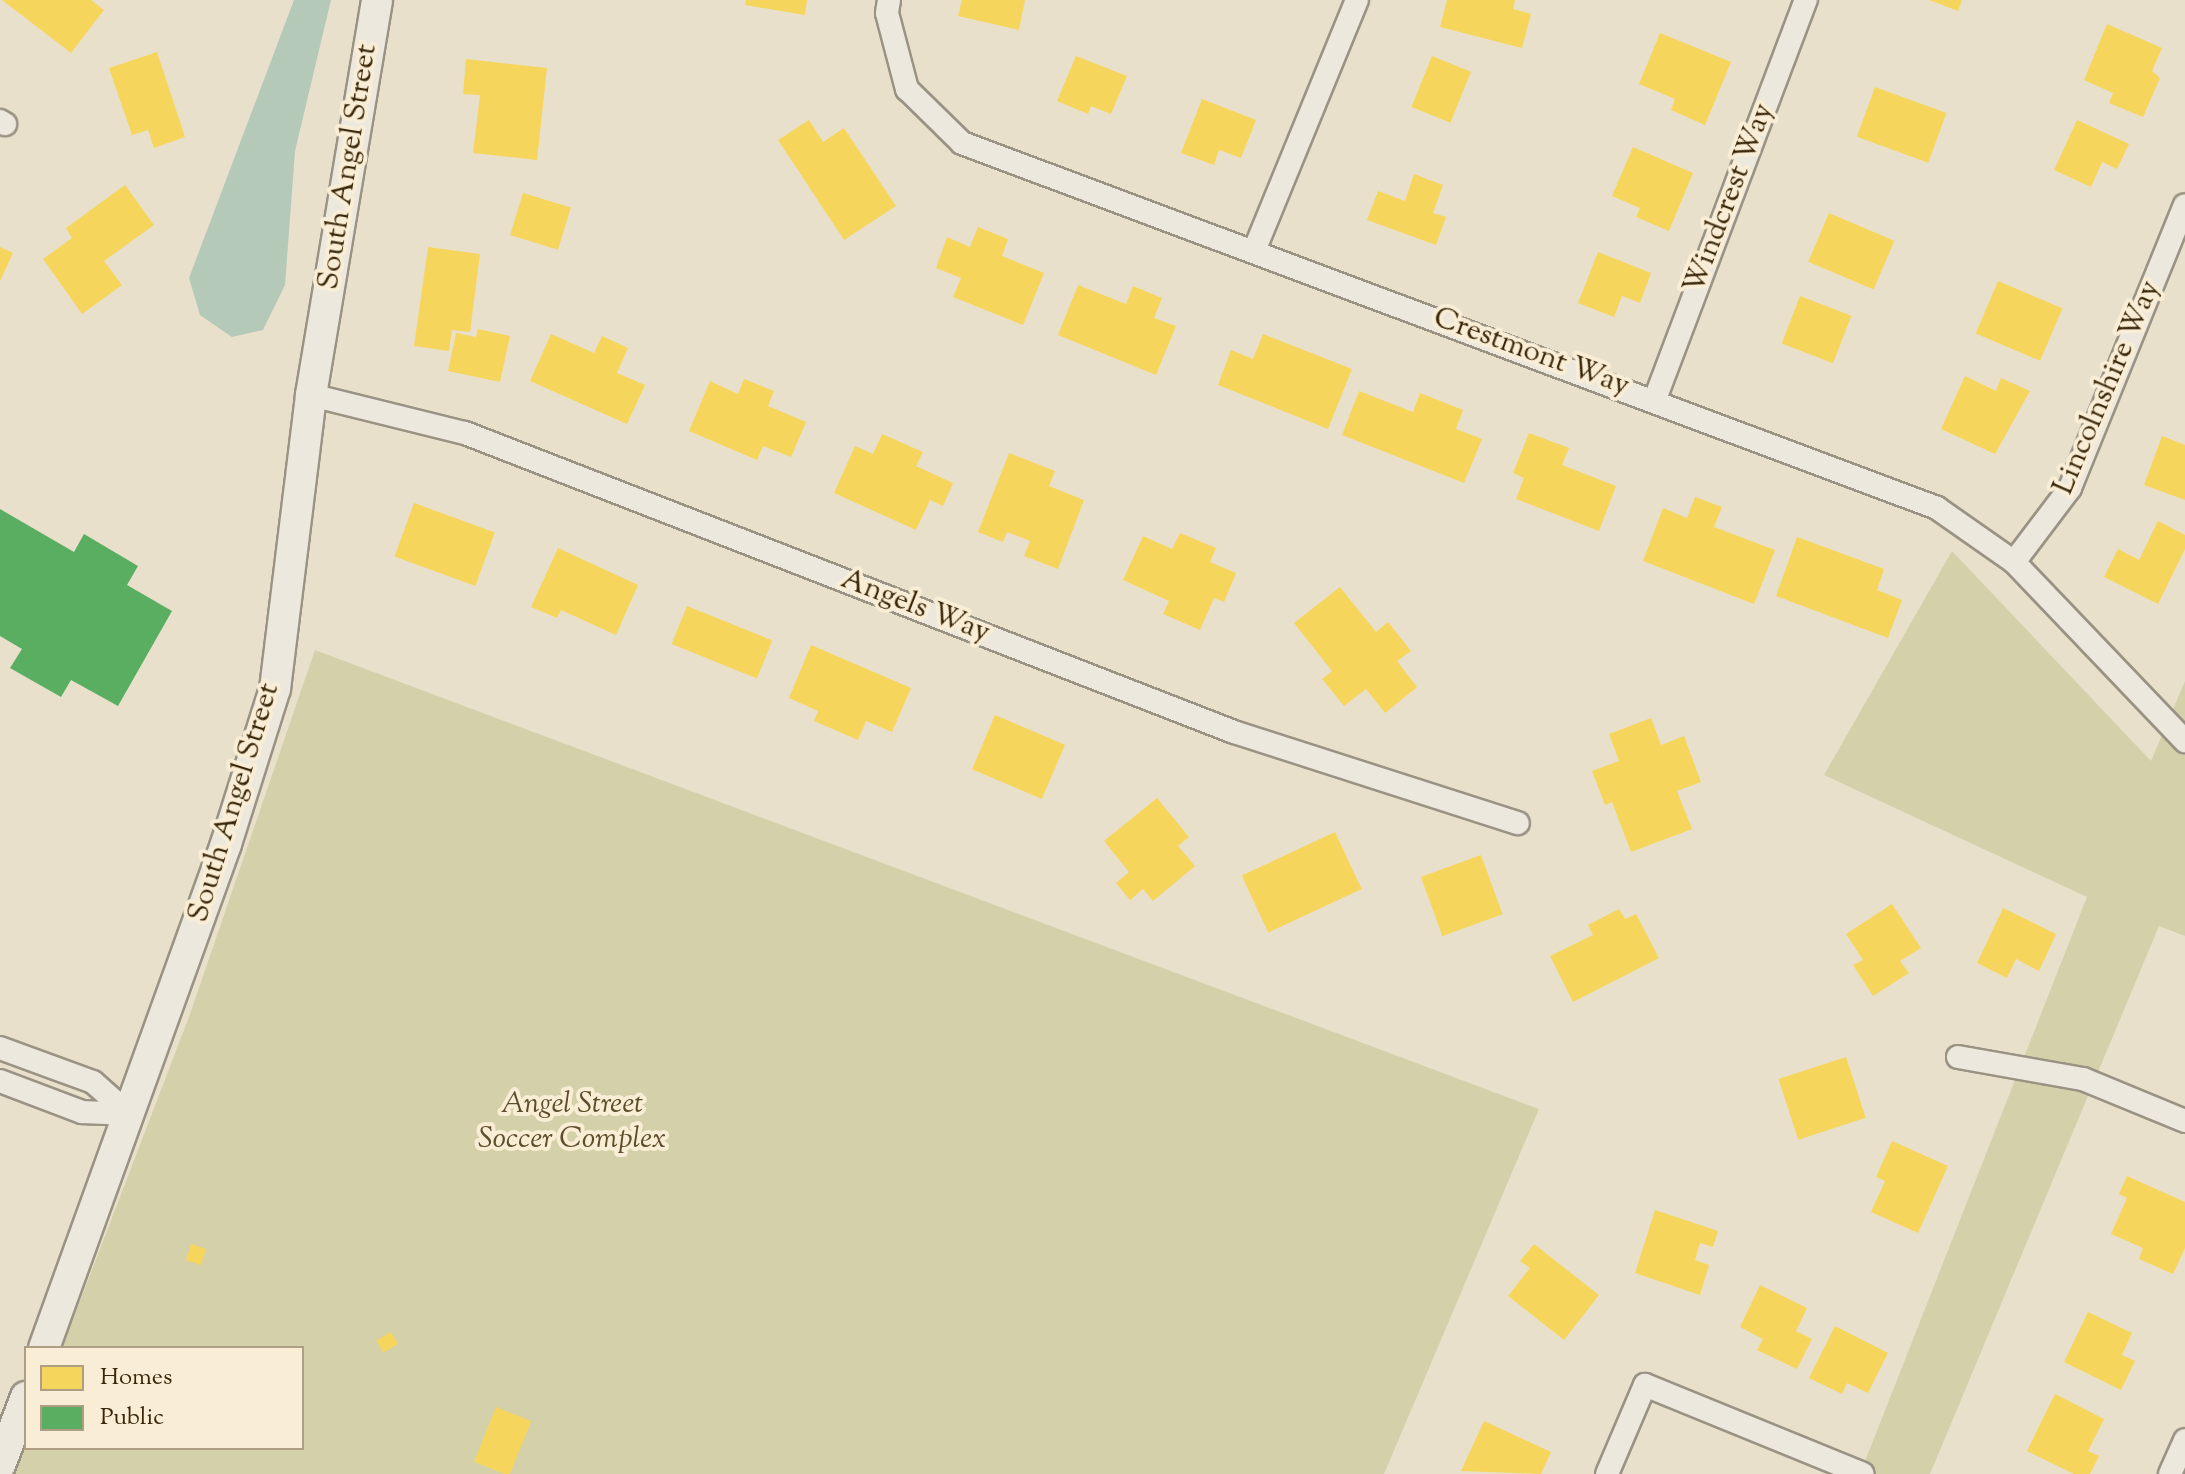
<!DOCTYPE html>
<html>
<head>
<meta charset="utf-8">
<style>
  body { margin:0 }
  #map { position:relative; width:2185px; height:1474px; overflow:hidden; background:#e9e0cc; font-family:"Sorts Mill Goudy",serif }
  div>[style] { position:absolute }
  .green>* { inset:0; background:#d3d0aa }
  .water>* { inset:0; background:#b4c9b8 }
  .homes>* { inset:0; background:#f6d55c; transform-origin:0 0 }
  .public>* { inset:0; background:#5aae61 }
  .roads { filter:drop-shadow(2px 0 #9a9283) drop-shadow(-2px 0 #9a9283) drop-shadow(0 2px #9a9283) drop-shadow(0 -2px #9a9283) }
  .street>* { height:22px; margin:-11px; padding:0 11px; transform-origin:11px; border-radius:11px; background:#ece8de }
  .secondary>* { height:30px; margin:-15px; padding:0 15px; transform-origin:15px; border-radius:15px; background:#ece8de }
  span { translate:-50% -50%; white-space:nowrap; text-align:center; line-height:1.15; -webkit-text-stroke:8px #f9eed5; paint-order:stroke }
  .street-label { font-size:30px; color:#3a270a }
  .park-label { font-size:30px; color:#5c4e2b; font-style:italic }
  .legend { position:absolute; left:24px; top:1346px; width:280px; height:104px; box-sizing:border-box; background:#f9eed5; border:2px solid #ad9e84; margin:0; padding:10px 14px; list-style:none; font-size:24px; color:#3a270a }
  .legend li { display:flex; align-items:center; gap:16px; height:40px }
  .legend b { width:40px; border:2px solid #ad9e84 }
</style>
</head>
<body>
<div id="map">
  <div class="green">
    <div style="clip-path:polygon(1952px 551px,2151px 761px,2185px 681px,2185px 936px,2159px 926px,1930px 1474px,1860px 1474px,2087px 897px,1824px 775px)"></div>
    <div style="clip-path:polygon(315px 650px,1539px 1109px,1384px 1474px,14px 1474px,26px 1442px,26px 1448px,302px 1448px,302px 1348px,62px 1348px,189px 1017px)"></div>
  </div>
  <div class="water">
    <div style="clip-path:polygon(294px 0,331px 0,295px 151px,285px 285px,263px 330px,232px 337px,200px 315px,189px 278px)"></div>
  </div>
  <div class="homes">
    <div style="clip-path:polygon(2px 0,91px 0,104px 10px,71px 53px)"></div>
    <div style="clip-path:polygon(746px 0,807px 0,805px 15px,745px 5px)"></div>
    <div style="clip-path:polygon(962px 0,1025px 0,1019px 30px,958px 16px)"></div>
    <div style="clip-path:polygon(1447px 0,1515px 0,1513px 9px,1531px 14px,1522px 48px,1440px 27px)"></div>
    <div style="clip-path:polygon(1929px 0,1962px 0,1958px 11px)"></div>
    <div style="clip-path:polygon(2107px 24px,2162px 48px,2152px 71px,2160px 78px,2143px 117px,2109px 103px,2113px 93px,2084px 80px)"></div>
    <div style="clip-path:polygon(1660px 33px,1731px 62px,1705px 125px,1671px 110px,1675px 99px,1639px 84px)"></div>
    <div style="clip-path:polygon(157px 52px,185px 137px,154px 148px,148px 130px,132px 135px,109px 68px)"></div>
    <div style="clip-path:polygon(1076px 56px,1127px 76px,1111px 114px,1091px 106px,1088px 114px,1057px 101px)"></div>
    <div style="left:1432px;top:56px;width:42px;height:55px;rotate:22deg"></div>
    <div style="clip-path:polygon(466px 59px,547px 68px,537px 160px,473px 153px,480px 95px,463px 94px)"></div>
    <div style="left:1875px;top:87px;width:76px;height:53px;rotate:20deg"></div>
    <div style="clip-path:polygon(1202px 99px,1256px 120px,1241px 158px,1219px 150px,1214px 165px,1181px 153px)"></div>
    <div style="clip-path:polygon(809px 120px,823px 142px,844px 128px,896px 206px,844px 240px,778px 140px)"></div>
    <div style="clip-path:polygon(2077px 120px,2129px 144px,2117px 169px,2102px 162px,2091px 187px,2054px 170px)"></div>
    <div style="clip-path:polygon(1633px 147px,1693px 173px,1669px 231px,1636px 217px,1640px 208px,1612px 196px)"></div>
    <div style="clip-path:polygon(1414px 174px,1443px 185px,1433px 213px,1446px 217px,1436px 245px,1367px 220px,1378px 191px,1405px 201px)"></div>
    <div style="clip-path:polygon(125px 185px,154px 225px,104px 261px,122px 285px,82px 314px,43px 259px,72px 238px,66px 228px)"></div>
    <div style="left:523px;top:193px;width:50px;height:44px;rotate:17deg"></div>
    <div style="left:1829px;top:213px;width:71px;height:53px;rotate:23deg"></div>
    <div style="clip-path:polygon(978px 227px,1008px 239px,1002px 256px,1044px 273px,1023px 325px,953px 297px,961px 278px,936px 268px,947px 237px,970px 247px)"></div>
    <div style="clip-path:polygon(0 247px,13px 253px,0 281px)"></div>
    <div style="clip-path:polygon(428px 247px,480px 254px,470px 332px,452px 330px,449px 351px,414px 346px)"></div>
    <div style="clip-path:polygon(1598px 252px,1651px 273px,1640px 303px,1622px 296px,1614px 317px,1578px 303px)"></div>
    <div style="left:1998px;top:281px;width:70px;height:57px;rotate:23deg"></div>
    <div style="clip-path:polygon(1078px 285px,1126px 304px,1133px 286px,1162px 298px,1154px 318px,1176px 326px,1156px 375px,1058px 335px)"></div>
    <div style="left:1800px;top:296px;width:55px;height:51px;rotate:21deg"></div>
    <div style="clip-path:polygon(478px 329px,510px 336px,500px 382px,448px 371px,456px 333px,476px 337px)"></div>
    <div style="clip-path:polygon(551px 334px,594px 353px,602px 336px,628px 348px,617px 373px,645px 385px,627px 424px,530px 381px)"></div>
    <div style="clip-path:polygon(1263px 334px,1352px 369px,1328px 429px,1218px 385px,1231px 350px,1253px 359px)"></div>
    <div style="clip-path:polygon(1965px 376px,1996px 391px,2001px 378px,2030px 391px,1995px 454px,1941px 429px)"></div>
    <div style="clip-path:polygon(744px 379px,774px 391px,768px 406px,806px 422px,791px 457px,763px 446px,757px 460px,689px 431px,710px 381px,738px 394px)"></div>
    <div style="clip-path:polygon(1359px 391px,1413px 412px,1420px 393px,1463px 410px,1456px 429px,1482px 439px,1464px 483px,1342px 435px)"></div>
    <div style="clip-path:polygon(1529px 433px,1569px 448px,1562px 465px,1616px 486px,1599px 531px,1516px 499px,1524px 478px,1513px 473px)"></div>
    <div style="clip-path:polygon(882px 434px,923px 452px,916px 466px,953px 483px,943px 506px,930px 500px,916px 530px,834px 493px,855px 446px,873px 454px)"></div>
    <div style="clip-path:polygon(2162px 436px,2185px 445px,2185px 500px,2144px 485px)"></div>
    <div style="clip-path:polygon(1009px 453px,1055px 471px,1049px 486px,1084px 500px,1058px 569px,1024px 556px,1030px 541px,1007px 532px,1003px 542px,978px 532px)"></div>
    <div style="clip-path:polygon(1695px 497px,1722px 507px,1714px 527px,1775px 550px,1754px 604px,1643px 561px,1663px 508px,1687px 518px)"></div>
    <div style="left:414px;top:503px;width:86px;height:57px;rotate:20deg"></div>
    <div style="clip-path:polygon(2158px 521px,2185px 535px,2185px 549px,2158px 604px,2104px 577px,2118px 549px,2139px 560px)"></div>
    <div style="clip-path:polygon(1180px 533px,1216px 548px,1210px 562px,1236px 573px,1224px 602px,1214px 598px,1200px 630px,1163px 614px,1169px 601px,1123px 580px,1143px 536px,1172px 549px)"></div>
    <div style="clip-path:polygon(1797px 537px,1884px 569px,1877px 590px,1902px 600px,1888px 638px,1776px 596px)"></div>
    <div style="clip-path:polygon(558px 548px,638px 585px,616px 635px,561px 610px,557px 618px,531px 607px)"></div>
    <div style="clip-path:polygon(1340px 587px,1376px 632px,1388px 622px,1411px 651px,1397px 661px,1417px 687px,1385px 713px,1366px 689px,1344px 706px,1322px 679px,1332px 671px,1294px 623px)"></div>
    <div style="left:687px;top:606px;width:92px;height:41px;rotate:22deg"></div>
    <div style="clip-path:polygon(811px 645px,911px 688px,892px 732px,866px 721px,858px 740px,814px 721px,818px 711px,789px 698px)"></div>
    <div style="left:995px;top:715px;width:76px;height:59px;rotate:23deg"></div>
    <div style="clip-path:polygon(1651px 718px,1661px 745px,1684px 736px,1701px 782px,1677px 791px,1692px 829px,1631px 852px,1612px 802px,1605px 805px,1592px 771px,1619px 761px,1609px 734px)"></div>
    <div style="clip-path:polygon(1157px 798px,1189px 837px,1178px 846px,1195px 866px,1153px 901px,1143px 889px,1130px 900px,1116px 883px,1129px 872px,1104px 841px)"></div>
    <div style="left:1335px;top:832px;width:63px;height:103px;rotate:65deg"></div>
    <div style="left:1481px;top:855px;width:63px;height:64px;rotate:70deg"></div>
    <div style="clip-path:polygon(1892px 904px,1921px 948px,1900px 961px,1909px 973px,1873px 996px,1853px 965px,1863px 960px,1846px 934px)"></div>
    <div style="clip-path:polygon(2003px 908px,2056px 934px,2039px 971px,2016px 959px,2007px 978px,1977px 963px)"></div>
    <div style="clip-path:polygon(1619px 909px,1625px 919px,1636px 914px,1659px 958px,1573px 1002px,1550px 956px,1593px 935px,1588px 925px)"></div>
    <div style="left:1846px;top:1057px;width:64px;height:71px;rotate:72deg"></div>
    <div style="clip-path:polygon(1892px 1141px,1948px 1166px,1918px 1233px,1871px 1212px,1885px 1181px,1876px 1177px)"></div>
    <div style="clip-path:polygon(2127px 1176px,2185px 1202px,2185px 1248px,2173px 1274px,2139px 1259px,2143px 1248px,2111px 1234px,2127px 1198px,2119px 1194px)"></div>
    <div style="clip-path:polygon(1655px 1210px,1718px 1231px,1713px 1247px,1700px 1243px,1695px 1260px,1709px 1265px,1700px 1295px,1635px 1273px)"></div>
    <div style="left:191px;top:1244px;width:16px;height:17px;rotate:18deg"></div>
    <div style="clip-path:polygon(1534px 1244px,1599px 1295px,1564px 1340px,1508px 1296px,1530px 1268px,1520px 1261px)"></div>
    <div style="clip-path:polygon(1760px 1285px,1807px 1308px,1796px 1331px,1812px 1339px,1797px 1369px,1757px 1350px,1763px 1339px,1740px 1327px)"></div>
    <div style="clip-path:polygon(2088px 1312px,2132px 1333px,2122px 1355px,2135px 1361px,2121px 1390px,2064px 1362px)"></div>
    <div style="clip-path:polygon(1835px 1326px,1888px 1353px,1868px 1393px,1847px 1383px,1842px 1394px,1809px 1378px)"></div>
    <div style="left:391px;top:1332px;width:14px;height:17px;rotate:60deg"></div>
    <div style="clip-path:polygon(2055px 1394px,2104px 1419px,2088px 1451px,2099px 1456px,2090px 1474px,2074px 1474px,2027px 1451px)"></div>
    <div style="left:496px;top:1407px;width:38px;height:59px;rotate:22deg"></div>
    <div style="clip-path:polygon(1484px 1421px,1551px 1452px,1541px 1474px,1461px 1471px)"></div>
  </div>
  <div class="public">
    <div style="clip-path:polygon(0 509px,74px 552px,84px 534px,138px 566px,127px 585px,172px 611px,118px 706px,71px 680px,61px 697px,10px 668px,22px 649px,0 636px)"></div>
  </div>
  <div class="roads">
    <div class="street">
      <div style="left:889px;top:0;width:13px;rotate:99deg"></div>
      <div style="left:887px;top:13px;width:79px;rotate:75.3deg"></div>
      <div style="left:907px;top:89px;width:77px;rotate:44.5deg"></div>
      <div style="left:962px;top:143px;width:1041px;rotate:20.52deg"></div>
      <div style="left:1937px;top:508px;width:94px;rotate:35deg"></div>
      <div style="left:2014px;top:562px;width:248px;rotate:46.3deg"></div>
      <div style="left:0;top:121px;width:6px;rotate:31deg"></div>
      <div style="left:1254px;top:251px;width:271px;rotate:-67.7deg"></div>
      <div style="left:311px;top:395px;width:159px;rotate:13.9deg"></div>
      <div style="left:465px;top:433px;width:825px;rotate:21.25deg"></div>
      <div style="left:1234px;top:732px;width:298px;rotate:17.8deg"></div>
      <div style="left:1655px;top:399px;width:427px;rotate:-69.3deg"></div>
      <div style="left:2014px;top:562px;width:93px;rotate:-52.9deg"></div>
      <div style="left:2070px;top:488px;width:305px;rotate:-67.9deg"></div>
      <div style="left:0;top:1048px;width:99px;rotate:20.1deg"></div>
      <div style="left:93px;top:1082px;width:48px;rotate:41.6deg"></div>
      <div style="left:1958px;top:1057px;width:127px;rotate:10deg"></div>
      <div style="left:2083px;top:1079px;width:110px;rotate:22.4deg"></div>
      <div style="left:0;top:1081px;width:88px;rotate:20.7deg"></div>
      <div style="left:82px;top:1112px;width:47px;rotate:2.4deg"></div>
      <div style="left:1607px;top:1474px;width:97px;rotate:-66.9deg"></div>
      <div style="left:1645px;top:1385px;width:235px;rotate:22.2deg"></div>
      <div style="left:2170px;top:1474px;width:37px;rotate:-66deg"></div>
    </div>
    <div class="secondary">
      <div style="left:44px;top:1348px;width:536px;rotate:-70.14deg"></div>
      <div style="left:226px;top:844px;width:163px;rotate:-72.5deg"></div>
      <div style="left:275px;top:689px;width:296px;rotate:-83deg"></div>
      <div style="left:311px;top:395px;width:400px;rotate:-80.5deg"></div>
      <div style="left:0;top:1465px;width:73px;rotate:-69.1deg"></div>
    </div>
  </div>
  <div class="street-label">
    <span style="left:349px;top:167px;rotate:-81deg">South Angel Street</span>
    <span style="left:1730px;top:199px;rotate:-69deg">Windcrest Way</span>
    <span style="left:1531px;top:353px;rotate:20deg">Crestmont Way</span>
    <span style="left:2108px;top:388px;rotate:-67deg">Lincolnshire Way</span>
    <span style="left:915px;top:607px;rotate:21deg">Angels Way</span>
    <span style="left:235px;top:803px;rotate:-73deg">South Angel Street</span>
  </div>
  <div class="park-label">
    <span style="left:572px;top:1122px">Angel Street<br>Soccer Complex</span>
  </div>
  <ul class="legend">
  <li><b style="height:22px;background:#f6d55c"></b>Homes</li>
  <li><b style="height:22px;background:#5aae61"></b>Public</li>
  </ul>
</div>
</body>
</html>
